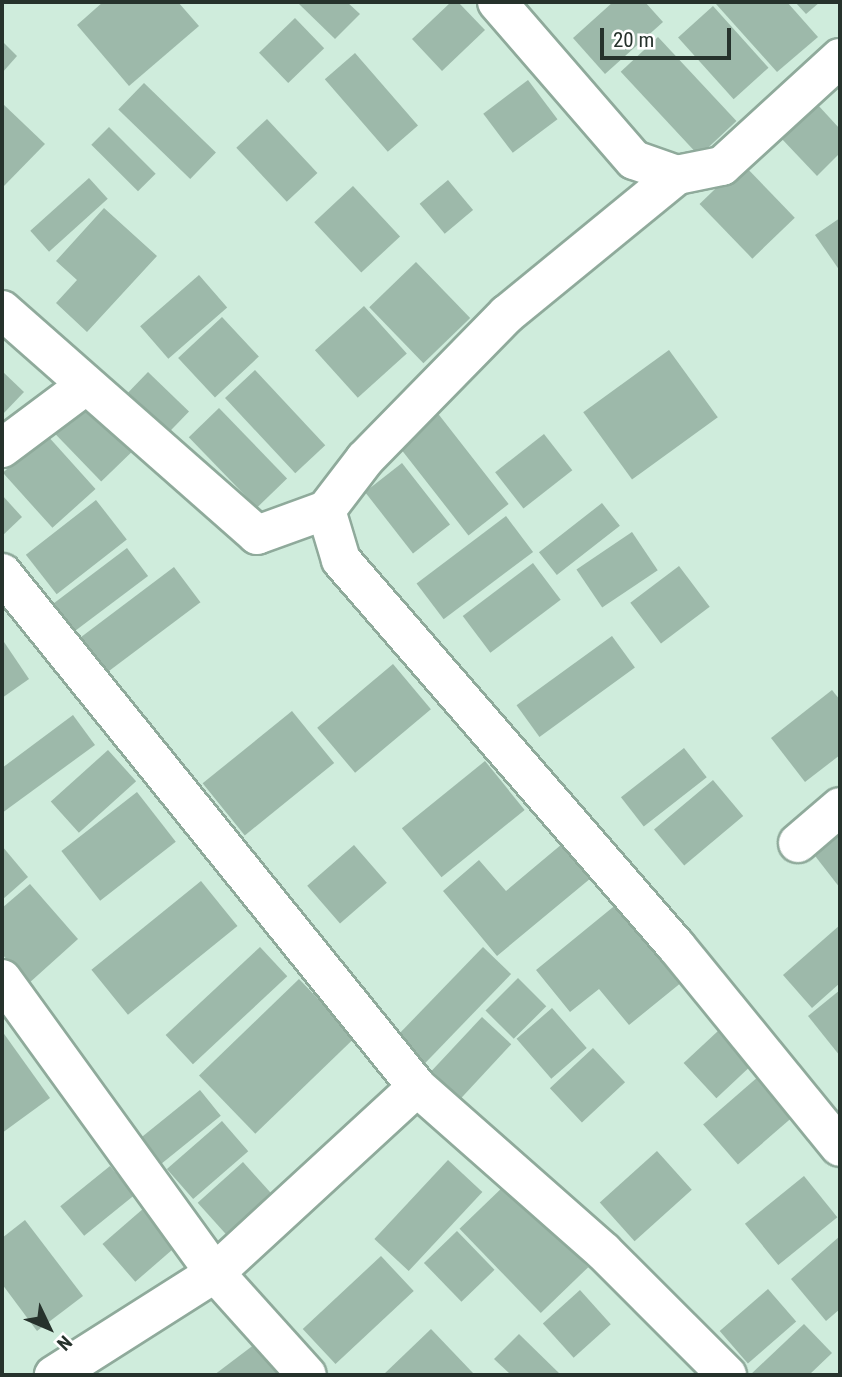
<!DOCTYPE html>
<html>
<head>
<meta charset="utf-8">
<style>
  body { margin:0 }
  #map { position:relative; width:842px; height:1377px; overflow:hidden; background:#cfecdc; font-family:"Roboto Condensed",sans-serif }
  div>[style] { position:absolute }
  .building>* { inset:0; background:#9db9aa; transform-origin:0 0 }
  .roads { filter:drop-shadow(2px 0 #8faa9b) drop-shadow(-2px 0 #8faa9b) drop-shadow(0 2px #8faa9b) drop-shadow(0 -2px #8faa9b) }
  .minor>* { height:38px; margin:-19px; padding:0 19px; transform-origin:19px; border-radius:19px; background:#fff }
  span { translate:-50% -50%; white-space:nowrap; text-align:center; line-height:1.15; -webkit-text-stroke:5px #fff; paint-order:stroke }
  .frame { position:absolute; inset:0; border:4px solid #26322c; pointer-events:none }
  .north { position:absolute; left:14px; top:1293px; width:70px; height:70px; -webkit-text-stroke:5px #fff; paint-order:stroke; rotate:134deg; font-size:19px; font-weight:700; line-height:28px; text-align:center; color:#26322c }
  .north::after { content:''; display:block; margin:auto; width:24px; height:32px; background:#26322c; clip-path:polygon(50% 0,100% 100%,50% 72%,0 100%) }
  .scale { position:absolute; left:600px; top:28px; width:131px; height:32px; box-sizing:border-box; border:4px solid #26322c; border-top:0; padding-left:9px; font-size:21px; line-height:24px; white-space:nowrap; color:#26322c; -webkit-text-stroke:5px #fff; paint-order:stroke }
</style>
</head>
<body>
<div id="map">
  <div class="building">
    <div style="clip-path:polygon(103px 2px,178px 2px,199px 26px,129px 86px,77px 25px)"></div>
    <div style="clip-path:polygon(301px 2px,347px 2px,360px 14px,335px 39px,299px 4px)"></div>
    <div style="clip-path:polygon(451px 2px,458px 2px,485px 30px,442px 71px,412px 39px)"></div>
    <div style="clip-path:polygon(613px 2px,645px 2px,663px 22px,605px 74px,573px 38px)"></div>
    <div style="clip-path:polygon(719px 2px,787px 2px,818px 37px,777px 72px,716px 4px)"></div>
    <div style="clip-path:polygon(795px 2px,820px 2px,806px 14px)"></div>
    <div style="left:713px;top:6px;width:83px;height:47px;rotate:48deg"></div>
    <div style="left:295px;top:18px;width:42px;height:50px;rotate:46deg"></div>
    <div style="left:658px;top:37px;width:115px;height:51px;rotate:47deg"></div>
    <div style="clip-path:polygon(2px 41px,17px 56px,2px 73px)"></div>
    <div style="left:355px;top:53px;width:96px;height:40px;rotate:49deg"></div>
    <div style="left:528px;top:80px;width:49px;height:56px;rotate:53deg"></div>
    <div style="left:144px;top:83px;width:100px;height:37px;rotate:44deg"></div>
    <div style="clip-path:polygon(2px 103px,45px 144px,2px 188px)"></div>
    <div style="clip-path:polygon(817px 104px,840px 129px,840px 153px,817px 176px,781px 138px)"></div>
    <div style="left:267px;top:119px;width:74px;height:42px;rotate:47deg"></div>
    <div style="left:109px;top:127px;width:66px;height:25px;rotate:45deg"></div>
    <div style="left:742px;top:163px;width:76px;height:59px;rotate:46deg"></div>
    <div style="left:89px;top:178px;width:28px;height:79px;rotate:48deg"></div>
    <div style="left:448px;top:180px;width:39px;height:37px;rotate:50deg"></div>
    <div style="left:353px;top:186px;width:69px;height:53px;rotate:47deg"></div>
    <div style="clip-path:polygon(104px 208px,157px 256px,87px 332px,56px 303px,77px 280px,56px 261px)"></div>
    <div style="clip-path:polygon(840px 218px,840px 271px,815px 235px)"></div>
    <div style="left:416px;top:262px;width:78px;height:65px;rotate:46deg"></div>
    <div style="left:199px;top:275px;width:43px;height:78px;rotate:49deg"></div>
    <div style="left:364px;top:306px;width:64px;height:66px;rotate:48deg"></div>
    <div style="left:222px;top:317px;width:54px;height:60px;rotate:47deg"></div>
    <div style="left:669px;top:350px;width:83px;height:106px;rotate:54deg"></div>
    <div style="left:255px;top:370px;width:103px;height:41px;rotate:47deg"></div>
    <div style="clip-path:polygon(2px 371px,24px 392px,2px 415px)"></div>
    <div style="left:148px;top:372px;width:57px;height:40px;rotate:44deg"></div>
    <div style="left:80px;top:399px;width:74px;height:42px;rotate:46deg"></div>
    <div style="left:219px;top:408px;width:98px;height:42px;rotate:46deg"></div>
    <div style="left:436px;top:411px;width:118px;height:51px;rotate:52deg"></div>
    <div style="left:46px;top:434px;width:74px;height:58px;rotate:48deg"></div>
    <div style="left:544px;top:434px;width:46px;height:62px;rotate:52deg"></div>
    <div style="left:402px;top:463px;width:78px;height:47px;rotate:52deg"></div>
    <div style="clip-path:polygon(2px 495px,22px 517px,2px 536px)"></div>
    <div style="left:96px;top:500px;width:50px;height:89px;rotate:52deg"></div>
    <div style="left:602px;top:503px;width:29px;height:80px;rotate:52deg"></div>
    <div style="left:506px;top:516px;width:45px;height:112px;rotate:53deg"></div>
    <div style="left:632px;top:532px;width:46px;height:67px;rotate:56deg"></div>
    <div style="left:127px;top:548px;width:35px;height:97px;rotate:53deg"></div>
    <div style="left:533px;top:563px;width:46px;height:88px;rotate:53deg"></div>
    <div style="left:679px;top:566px;width:51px;height:61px;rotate:53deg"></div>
    <div style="left:174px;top:567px;width:44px;height:120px;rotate:53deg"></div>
    <div style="left:612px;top:636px;width:39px;height:118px;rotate:54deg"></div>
    <div style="clip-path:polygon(2px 639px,29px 679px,2px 698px)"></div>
    <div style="left:393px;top:664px;width:59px;height:99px;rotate:50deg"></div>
    <div style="clip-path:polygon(832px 690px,840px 700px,840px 755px,805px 782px,771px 738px)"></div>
    <div style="left:292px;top:711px;width:67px;height:115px;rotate:51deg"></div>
    <div style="clip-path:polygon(73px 715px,95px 745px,2px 813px,2px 768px)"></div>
    <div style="left:684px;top:748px;width:37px;height:80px;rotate:52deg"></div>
    <div style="left:108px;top:750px;width:42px;height:77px;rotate:48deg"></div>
    <div style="left:485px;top:761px;width:63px;height:107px;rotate:51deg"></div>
    <div style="left:713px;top:780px;width:47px;height:77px;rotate:50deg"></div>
    <div style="left:137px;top:792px;width:63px;height:96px;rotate:52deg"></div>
    <div style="clip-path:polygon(840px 816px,840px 888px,805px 843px)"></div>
    <div style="clip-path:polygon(562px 844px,591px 878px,497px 956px,443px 891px,479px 860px,506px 891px)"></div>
    <div style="left:354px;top:845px;width:50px;height:62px;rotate:49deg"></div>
    <div style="clip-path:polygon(2px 846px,28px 877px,2px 900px)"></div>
    <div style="left:201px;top:881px;width:58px;height:141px;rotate:51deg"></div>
    <div style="clip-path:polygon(30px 884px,78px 939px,28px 984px,2px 954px,2px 908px)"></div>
    <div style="clip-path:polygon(618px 903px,682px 982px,629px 1025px,599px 989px,570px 1012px,536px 970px)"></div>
    <div style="clip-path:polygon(840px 925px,840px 983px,812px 1008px,783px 975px)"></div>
    <div style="left:260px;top:947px;width:40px;height:129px;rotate:47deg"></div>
    <div style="left:483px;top:947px;width:39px;height:127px;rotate:44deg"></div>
    <div style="left:518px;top:978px;width:40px;height:46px;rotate:45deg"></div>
    <div style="left:299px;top:979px;width:81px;height:139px;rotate:46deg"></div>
    <div style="clip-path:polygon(840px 990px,840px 1056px,808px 1016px)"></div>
    <div style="left:552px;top:1008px;width:53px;height:47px;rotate:49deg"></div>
    <div style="left:482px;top:1017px;width:40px;height:74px;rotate:43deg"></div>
    <div style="clip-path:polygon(2px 1031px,50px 1098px,2px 1133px)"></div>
    <div style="left:718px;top:1031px;width:48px;height:47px;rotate:47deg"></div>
    <div style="left:593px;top:1048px;width:47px;height:59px;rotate:47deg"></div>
    <div style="left:759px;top:1076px;width:53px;height:74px;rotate:49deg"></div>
    <div style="left:200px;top:1090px;width:33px;height:82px;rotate:51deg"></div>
    <div style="left:222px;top:1121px;width:40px;height:73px;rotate:49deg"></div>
    <div style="left:657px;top:1151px;width:52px;height:77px;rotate:48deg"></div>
    <div style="left:448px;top:1160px;width:47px;height:108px;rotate:43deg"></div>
    <div style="left:243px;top:1162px;width:42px;height:61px;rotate:48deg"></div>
    <div style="left:110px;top:1166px;width:38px;height:64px;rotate:51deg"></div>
    <div style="left:804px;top:1176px;width:53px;height:76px;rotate:51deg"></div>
    <div style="left:507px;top:1183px;width:117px;height:66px;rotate:46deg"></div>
    <div style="left:144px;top:1208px;width:50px;height:55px;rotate:49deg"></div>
    <div style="clip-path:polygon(25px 1220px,83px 1296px,37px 1331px,2px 1284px,2px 1238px)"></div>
    <div style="left:457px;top:1231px;width:54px;height:46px;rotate:46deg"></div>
    <div style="clip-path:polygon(840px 1236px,840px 1309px,826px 1321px,791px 1279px)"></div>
    <div style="left:381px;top:1256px;width:48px;height:107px;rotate:47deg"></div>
    <div style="left:768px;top:1289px;width:43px;height:64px;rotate:49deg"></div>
    <div style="left:580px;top:1290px;width:46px;height:50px;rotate:48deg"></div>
    <div style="clip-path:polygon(804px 1324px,832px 1353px,809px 1375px,750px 1375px)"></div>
    <div style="clip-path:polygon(431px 1329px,473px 1373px,383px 1375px)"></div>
    <div style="clip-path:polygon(519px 1334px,561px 1375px,511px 1375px,494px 1359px)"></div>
    <div style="clip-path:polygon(259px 1341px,286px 1375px,214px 1375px)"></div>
  </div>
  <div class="roads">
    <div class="minor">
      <div style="left:497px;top:2px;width:209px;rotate:49.1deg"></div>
      <div style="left:634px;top:160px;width:46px;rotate:19.2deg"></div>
      <div style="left:677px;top:175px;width:46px;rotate:-11.3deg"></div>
      <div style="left:722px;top:166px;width:160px;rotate:-42.5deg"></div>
      <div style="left:677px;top:175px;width:220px;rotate:140.7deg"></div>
      <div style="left:507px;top:314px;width:203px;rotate:134.4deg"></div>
      <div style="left:365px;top:459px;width:64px;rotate:127.4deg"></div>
      <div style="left:326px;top:510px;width:52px;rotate:73.3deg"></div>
      <div style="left:341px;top:560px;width:511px;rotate:49.05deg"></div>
      <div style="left:676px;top:946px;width:259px;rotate:50.8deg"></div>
      <div style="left:2px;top:310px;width:340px;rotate:41.4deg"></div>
      <div style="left:257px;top:535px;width:73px;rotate:-19.9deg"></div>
      <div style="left:2px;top:448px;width:104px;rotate:-36.8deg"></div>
      <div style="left:2px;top:573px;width:661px;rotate:51.08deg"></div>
      <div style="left:417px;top:1087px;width:275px;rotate:137.4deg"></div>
      <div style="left:215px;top:1273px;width:191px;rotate:147.6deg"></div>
      <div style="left:798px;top:843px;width:55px;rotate:-40.6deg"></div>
      <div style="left:2px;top:979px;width:363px;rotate:54.1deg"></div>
      <div style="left:215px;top:1273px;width:137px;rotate:48deg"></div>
      <div style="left:417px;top:1087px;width:249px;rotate:41.4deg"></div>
      <div style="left:604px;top:1252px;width:174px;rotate:45deg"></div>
    </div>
  </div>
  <div class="frame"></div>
  <div class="north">N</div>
  <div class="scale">20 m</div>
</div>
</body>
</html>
